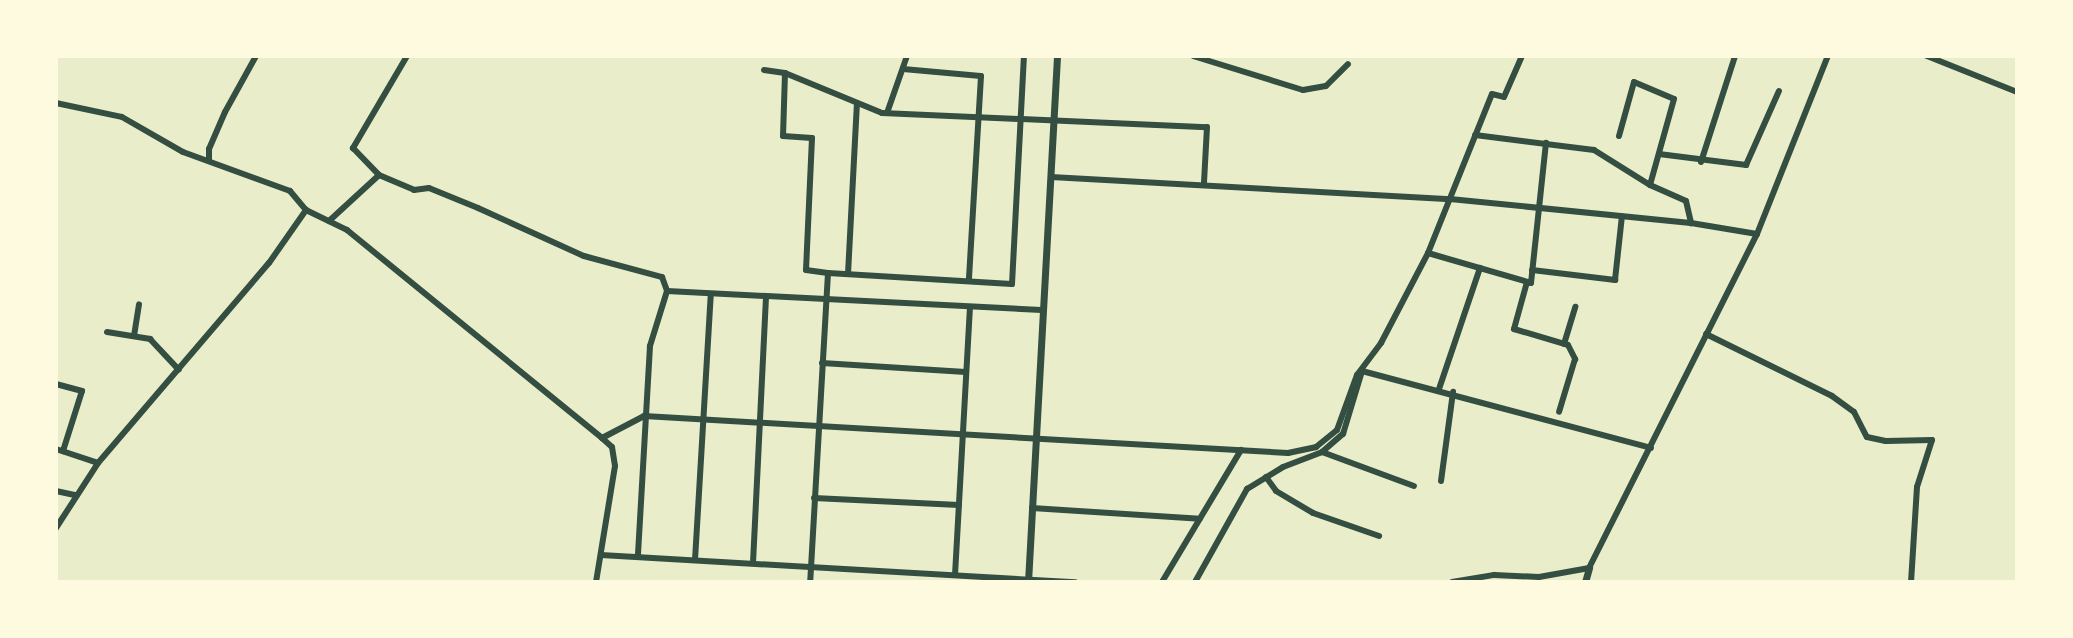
<!DOCTYPE html>
<html>
<head>
<meta charset="utf-8">
<style>
  body { margin:0 }
  #map { position:relative; width:2073px; height:638px; overflow:hidden; background:#e9edc9; font-family:"Public Sans",sans-serif }
  div>[style] { position:absolute }
  .minor>* { height:6px; margin:-3px; padding:0 3px; transform-origin:3px; border-radius:3px; background:#344e41 }
  .tertiary>* { height:7px; margin:-3.5px; padding:0 3.5px; transform-origin:3.5px; border-radius:3.5px; background:#344e41 }
  span { translate:-50% -50%; white-space:nowrap; text-align:center; line-height:1.15; -webkit-text-stroke:7px #fefae0; paint-order:stroke }
  .frame { position:absolute; inset:0; border:58px solid #fefae0; pointer-events:none }
</style>
</head>
<body>
<div id="map">
  <div class="minor">
    <div style="left:407px;top:56px;width:107px;rotate:120.4deg"></div>
    <div style="left:353px;top:148px;width:37px;rotate:46deg"></div>
    <div style="left:379px;top:175px;width:38px;rotate:23deg"></div>
    <div style="left:414px;top:190px;width:15px;rotate:-8deg"></div>
    <div style="left:429px;top:188px;width:53px;rotate:22.2deg"></div>
    <div style="left:478px;top:208px;width:116px;rotate:24.4deg"></div>
    <div style="left:584px;top:256px;width:81px;rotate:15.1deg"></div>
    <div style="left:662px;top:277px;width:15px;rotate:70deg"></div>
    <div style="left:667px;top:291px;width:58px;rotate:107.2deg"></div>
    <div style="left:650px;top:346px;width:211px;rotate:93.3deg"></div>
    <div style="left:1193px;top:56px;width:115px;rotate:17.2deg"></div>
    <div style="left:1303px;top:90px;width:23px;rotate:-10deg"></div>
    <div style="left:1326px;top:86px;width:31px;rotate:-45deg"></div>
    <div style="left:1927px;top:56px;width:97px;rotate:21.8deg"></div>
    <div style="left:903px;top:69px;width:78px;rotate:5.1deg"></div>
    <div style="left:981px;top:76px;width:205px;rotate:93.4deg"></div>
    <div style="left:764px;top:70px;width:21px;rotate:8deg"></div>
    <div style="left:785px;top:73px;width:105px;rotate:22.4deg"></div>
    <div style="left:882px;top:113px;width:325px;rotate:2.5deg"></div>
    <div style="left:1207px;top:127px;width:56px;rotate:93.1deg"></div>
    <div style="left:785px;top:73px;width:63px;rotate:91.8deg"></div>
    <div style="left:783px;top:136px;width:29px;rotate:4deg"></div>
    <div style="left:812px;top:138px;width:132px;rotate:92.6deg"></div>
    <div style="left:806px;top:270px;width:22px;rotate:8deg"></div>
    <div style="left:828px;top:273px;width:310px;rotate:93.3deg"></div>
    <div style="left:56px;top:103px;width:67px;rotate:12deg"></div>
    <div style="left:122px;top:117px;width:70px;rotate:29.8deg"></div>
    <div style="left:183px;top:152px;width:114px;rotate:20deg"></div>
    <div style="left:290px;top:191px;width:25px;rotate:50deg"></div>
    <div style="left:306px;top:210px;width:46px;rotate:26deg"></div>
    <div style="left:347px;top:230px;width:329px;rotate:39.2deg"></div>
    <div style="left:602px;top:438px;width:13px;rotate:42deg"></div>
    <div style="left:612px;top:447px;width:19px;rotate:81deg"></div>
    <div style="left:615px;top:466px;width:118px;rotate:99.3deg"></div>
    <div style="left:887px;top:113px;width:60px;rotate:-70.7deg"></div>
    <div style="left:1475px;top:135px;width:120px;rotate:7.2deg"></div>
    <div style="left:1594px;top:150px;width:66px;rotate:32deg"></div>
    <div style="left:1650px;top:185px;width:39px;rotate:24deg"></div>
    <div style="left:1686px;top:201px;width:23px;rotate:77deg"></div>
    <div style="left:1619px;top:136px;width:56px;rotate:-74.5deg"></div>
    <div style="left:1634px;top:82px;width:43px;rotate:23deg"></div>
    <div style="left:1674px;top:99px;width:89px;rotate:105.6deg"></div>
    <div style="left:1659px;top:154px;width:88px;rotate:7.2deg"></div>
    <div style="left:1746px;top:165px;width:81px;rotate:-66deg"></div>
    <div style="left:209px;top:161px;width:12px;rotate:-90deg"></div>
    <div style="left:209px;top:149px;width:40px;rotate:-66.6deg"></div>
    <div style="left:225px;top:112px;width:64px;rotate:-61deg"></div>
    <div style="left:1701px;top:162px;width:111px;rotate:-72.2deg"></div>
    <div style="left:1051px;top:177px;width:400px;rotate:3.2deg"></div>
    <div style="left:1450px;top:199px;width:242px;rotate:5.7deg"></div>
    <div style="left:1691px;top:223px;width:67px;rotate:9.5deg"></div>
    <div style="left:329px;top:221px;width:68px;rotate:-42.6deg"></div>
    <div style="left:1428px;top:253px;width:107px;rotate:16.2deg"></div>
    <div style="left:1531px;top:283px;width:141px;rotate:-83.9deg"></div>
    <div style="left:1532px;top:270px;width:84px;rotate:6.9deg"></div>
    <div style="left:1615px;top:280px;width:64px;rotate:-83.8deg"></div>
    <div style="left:828px;top:273px;width:184px;rotate:3.4deg"></div>
    <div style="left:1012px;top:284px;width:228px;rotate:-87deg"></div>
    <div style="left:848px;top:274px;width:171px;rotate:-87deg"></div>
    <div style="left:1527px;top:282px;width:49px;rotate:105.5deg"></div>
    <div style="left:1514px;top:329px;width:56px;rotate:16.5deg"></div>
    <div style="left:1568px;top:345px;width:16px;rotate:63deg"></div>
    <div style="left:1575px;top:359px;width:55px;rotate:106.8deg"></div>
    <div style="left:667px;top:291px;width:375px;rotate:2.9deg"></div>
    <div style="left:107px;top:332px;width:44px;rotate:9.2deg"></div>
    <div style="left:150px;top:339px;width:42px;rotate:46.9deg"></div>
    <div style="left:1706px;top:334px;width:140px;rotate:26.2deg"></div>
    <div style="left:1832px;top:396px;width:27px;rotate:36deg"></div>
    <div style="left:1854px;top:412px;width:28px;rotate:63deg"></div>
    <div style="left:1867px;top:437px;width:19px;rotate:12deg"></div>
    <div style="left:1886px;top:441px;width:46px;rotate:-1.2deg"></div>
    <div style="left:1932px;top:440px;width:49px;rotate:107.7deg"></div>
    <div style="left:1917px;top:487px;width:95px;rotate:93.6deg"></div>
    <div style="left:134px;top:336px;width:32px;rotate:-81deg"></div>
    <div style="left:1564px;top:344px;width:39px;rotate:-73deg"></div>
    <div style="left:822px;top:363px;width:144px;rotate:3.6deg"></div>
    <div style="left:56px;top:384px;width:27px;rotate:15deg"></div>
    <div style="left:82px;top:391px;width:63px;rotate:107.6deg"></div>
    <div style="left:1439px;top:389px;width:128px;rotate:-71.3deg"></div>
    <div style="left:602px;top:438px;width:47px;rotate:-27.6deg"></div>
    <div style="left:644px;top:416px;width:645px;rotate:3.29deg"></div>
    <div style="left:1288px;top:453px;width:29px;rotate:-12deg"></div>
    <div style="left:1316px;top:447px;width:27px;rotate:-39deg"></div>
    <div style="left:1337px;top:430px;width:59px;rotate:-70deg"></div>
    <div style="left:1357px;top:375px;width:40px;rotate:-53deg"></div>
    <div style="left:1381px;top:343px;width:102px;rotate:-62.4deg"></div>
    <div style="left:1428px;top:253px;width:171px;rotate:-68.1deg"></div>
    <div style="left:1492px;top:94px;width:12px;rotate:14deg"></div>
    <div style="left:1504px;top:97px;width:45px;rotate:-66.3deg"></div>
    <div style="left:56px;top:449px;width:44px;rotate:18.4deg"></div>
    <div style="left:1322px;top:452px;width:98px;rotate:20.3deg"></div>
    <div style="left:1266px;top:477px;width:17px;rotate:54deg"></div>
    <div style="left:1276px;top:491px;width:43px;rotate:30.7deg"></div>
    <div style="left:1313px;top:513px;width:70px;rotate:19.2deg"></div>
    <div style="left:1441px;top:481px;width:90px;rotate:-82.3deg"></div>
    <div style="left:56px;top:491px;width:19px;rotate:12deg"></div>
    <div style="left:814px;top:498px;width:145px;rotate:2.8deg"></div>
    <div style="left:1032px;top:508px;width:168px;rotate:3.7deg"></div>
    <div style="left:56px;top:528px;width:77px;rotate:-57.1deg"></div>
    <div style="left:98px;top:463px;width:263px;rotate:-49.5deg"></div>
    <div style="left:269px;top:263px;width:65px;rotate:-55.1deg"></div>
    <div style="left:601px;top:555px;width:475px;rotate:3.3deg"></div>
    <div style="left:695px;top:560px;width:266px;rotate:-86.6deg"></div>
    <div style="left:753px;top:563px;width:266px;rotate:-87.2deg"></div>
    <div style="left:955px;top:575px;width:268px;rotate:-86.8deg"></div>
    <div style="left:1162px;top:582px;width:154px;rotate:-59.1deg"></div>
    <div style="left:1195px;top:582px;width:107px;rotate:-60.8deg"></div>
    <div style="left:1247px;top:489px;width:42px;rotate:-31.4deg"></div>
    <div style="left:1283px;top:467px;width:42px;rotate:-21deg"></div>
    <div style="left:1322px;top:452px;width:28px;rotate:-41deg"></div>
    <div style="left:1343px;top:434px;width:66px;rotate:-73.2deg"></div>
    <div style="left:1362px;top:371px;width:299px;rotate:14.9deg"></div>
    <div style="left:1452px;top:582px;width:43px;rotate:-9.5deg"></div>
    <div style="left:1494px;top:575px;width:45px;rotate:2.5deg"></div>
    <div style="left:1539px;top:577px;width:51px;rotate:-10.2deg"></div>
    <div style="left:1589px;top:568px;width:374px;rotate:-63.3deg"></div>
    <div style="left:1757px;top:234px;width:192px;rotate:-68.3deg"></div>
  </div>
  <div class="tertiary">
    <div style="left:1028px;top:582px;width:527px;rotate:-86.84deg"></div>
    <div style="left:1585px;top:582px;width:15px;rotate:-74deg"></div>
  </div>
  <div class="frame"></div>
</div>
</body>
</html>
